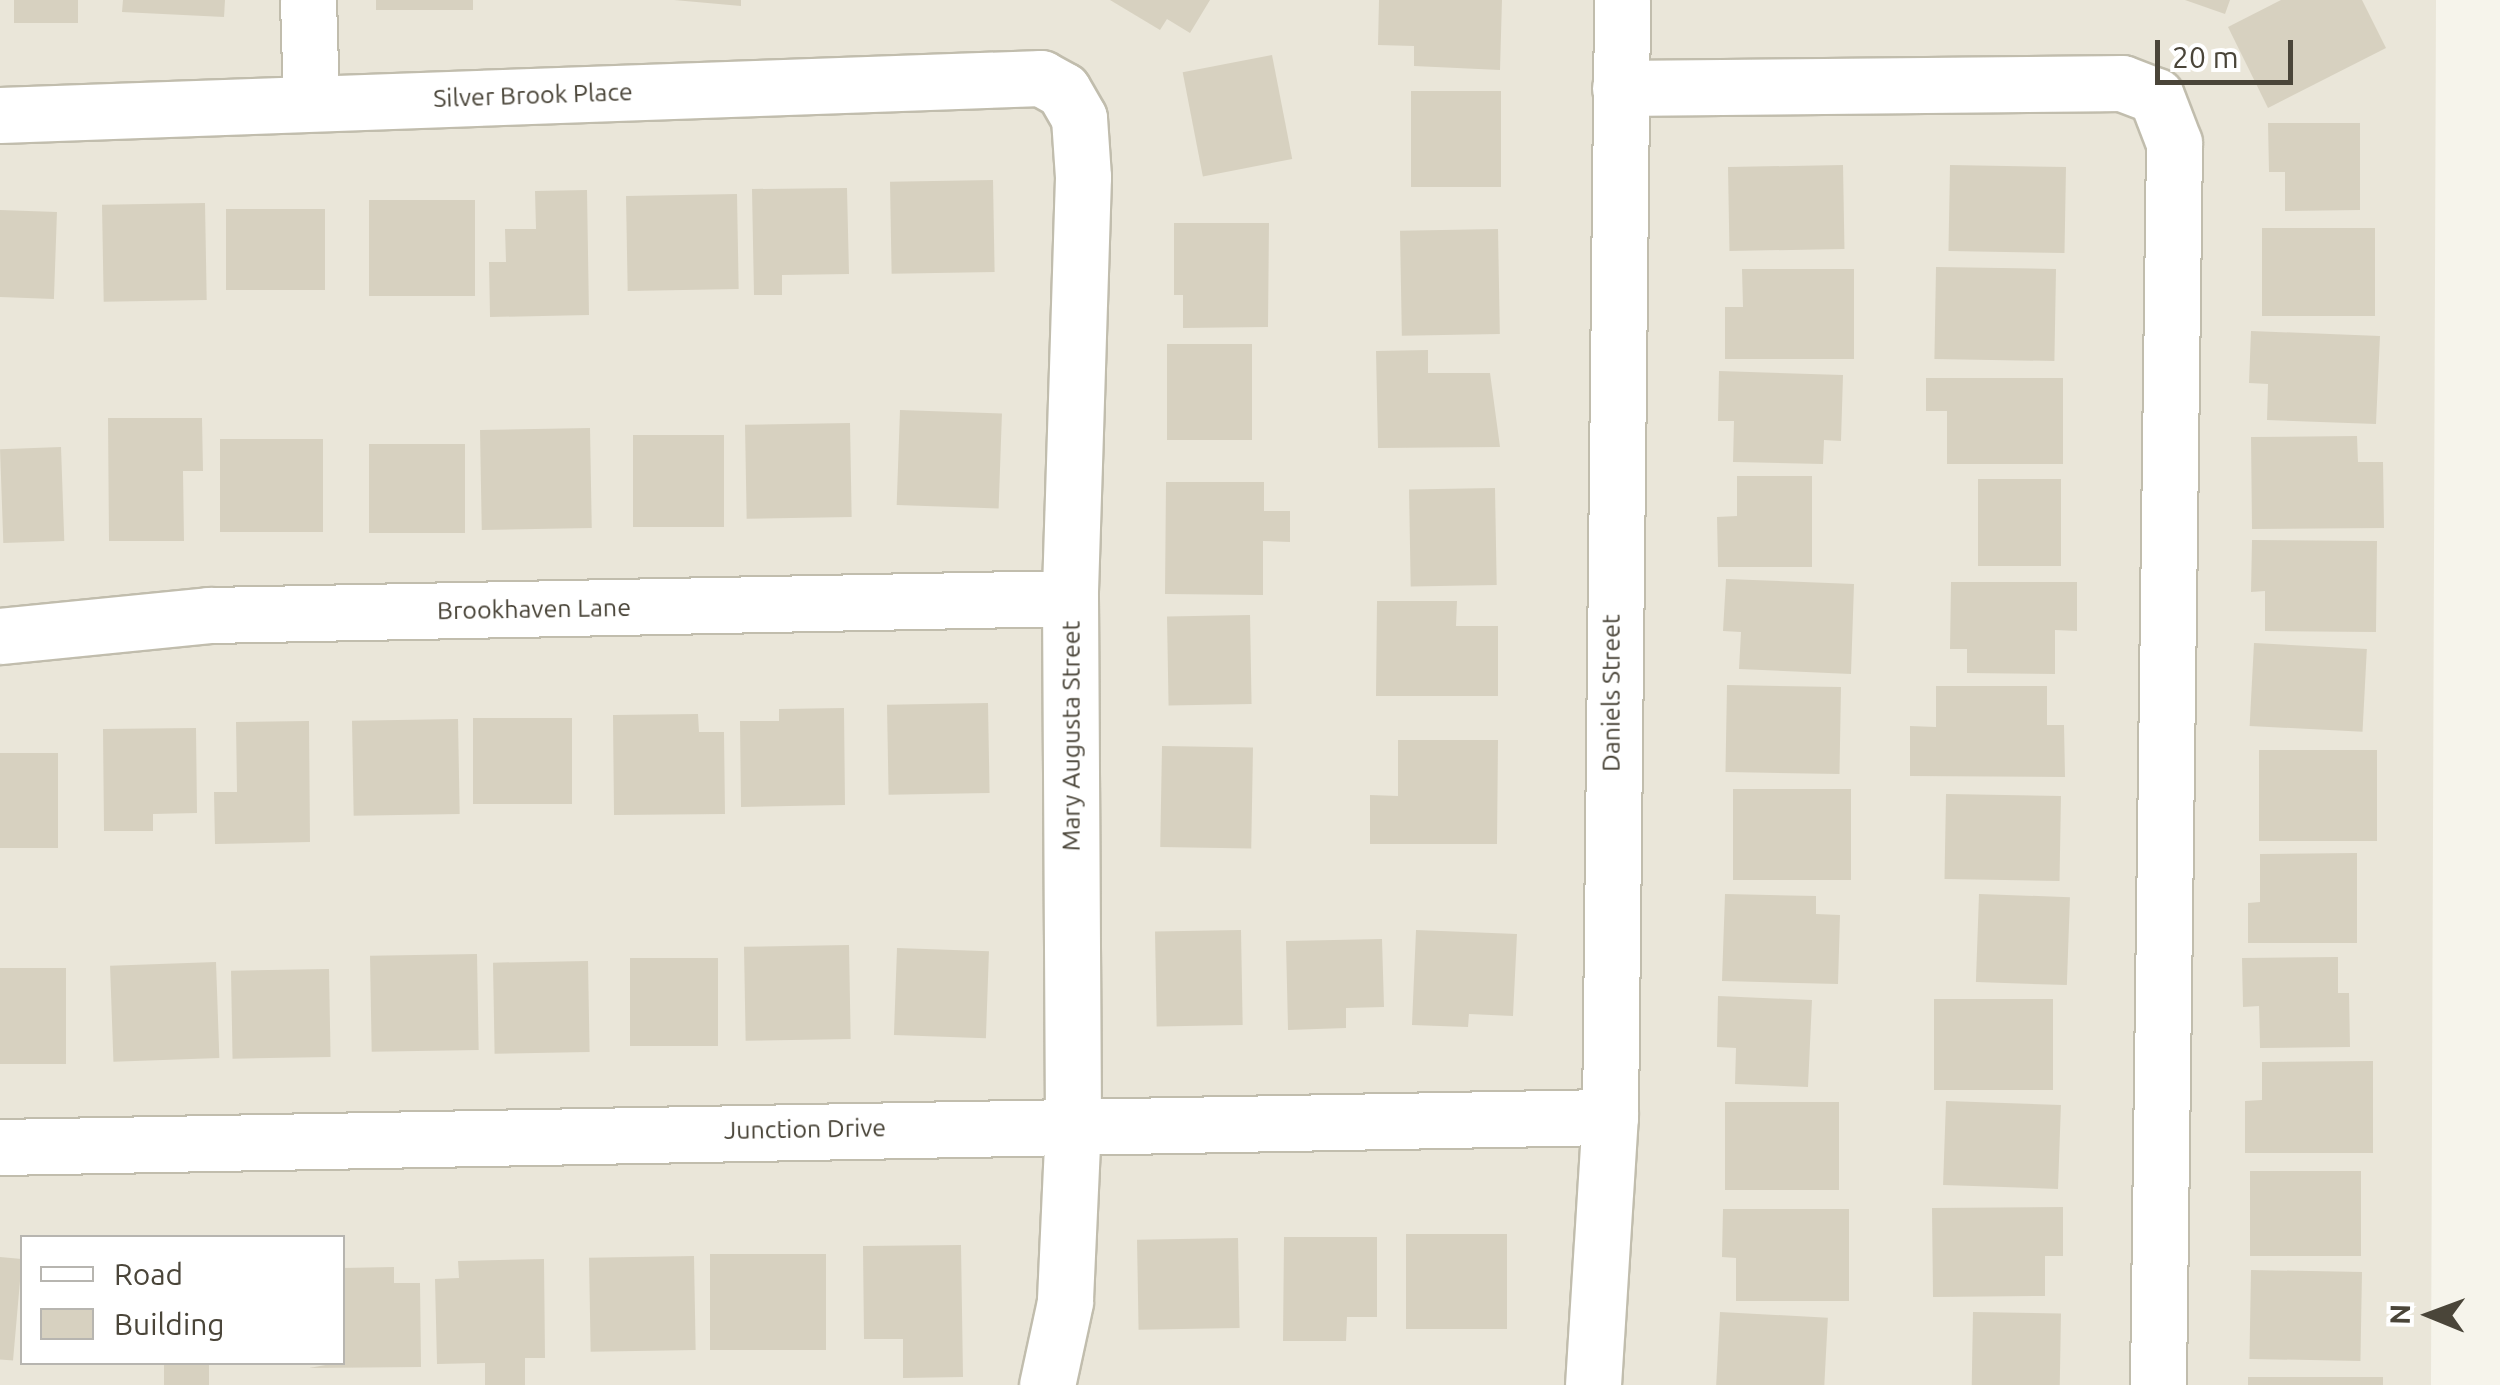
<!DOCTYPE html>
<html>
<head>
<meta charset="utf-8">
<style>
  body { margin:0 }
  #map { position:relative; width:2500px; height:1385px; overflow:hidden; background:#f6f4eb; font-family:Ubuntu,sans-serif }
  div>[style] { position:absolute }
  .residential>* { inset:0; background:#eae6d9 }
  .building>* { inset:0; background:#d7d1c0; transform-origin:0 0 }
  .roads { filter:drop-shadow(2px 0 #c1bdad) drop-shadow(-2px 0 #c1bdad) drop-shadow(0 2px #c1bdad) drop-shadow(0 -2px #c1bdad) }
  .minor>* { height:55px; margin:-27.5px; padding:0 27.5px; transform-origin:27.5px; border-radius:27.5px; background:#fff }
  span { translate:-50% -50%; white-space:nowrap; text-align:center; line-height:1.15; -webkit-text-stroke:10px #fff; paint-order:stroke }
  .street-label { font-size:25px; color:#4a4539 }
  .legend { position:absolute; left:20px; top:1235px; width:325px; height:130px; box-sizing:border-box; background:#fff; border:2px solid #b7b5b0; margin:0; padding:12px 18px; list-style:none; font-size:30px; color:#4a4539 }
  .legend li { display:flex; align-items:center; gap:20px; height:50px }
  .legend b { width:50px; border:2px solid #b7b5b0 }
  .north { position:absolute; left:2380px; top:1265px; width:100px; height:100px; -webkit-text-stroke:8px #fff; paint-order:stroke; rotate:271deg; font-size:28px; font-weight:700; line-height:40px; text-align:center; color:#4a4539 }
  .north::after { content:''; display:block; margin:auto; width:35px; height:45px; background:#4a4539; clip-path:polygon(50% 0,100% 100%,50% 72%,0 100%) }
  .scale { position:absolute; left:2155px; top:40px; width:138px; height:45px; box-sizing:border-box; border:5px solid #4a4539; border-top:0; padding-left:12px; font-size:30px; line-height:35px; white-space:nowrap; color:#4a4539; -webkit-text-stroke:8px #fff; paint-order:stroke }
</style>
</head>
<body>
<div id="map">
  <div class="residential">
    <div style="clip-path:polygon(evenodd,0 0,2436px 0,2431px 1385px,0 1385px,0 0,22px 1238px,342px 1238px,342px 1362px,22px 1362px,22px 1238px)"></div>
  </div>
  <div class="building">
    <div style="left:14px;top:0;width:64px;height:23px"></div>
    <div style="clip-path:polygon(123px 0,225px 0,224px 17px,122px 12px)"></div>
    <div style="left:376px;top:0;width:97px;height:10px"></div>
    <div style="clip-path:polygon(674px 0,741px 0,741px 6px)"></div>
    <div style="clip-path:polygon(1110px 0,1210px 0,1190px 33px,1167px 19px,1160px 30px)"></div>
    <div style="clip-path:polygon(1379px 0,1502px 0,1500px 70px,1414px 66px,1414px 46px,1378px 45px)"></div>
    <div style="clip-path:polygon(2185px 0,2230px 0,2225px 14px)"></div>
    <div style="clip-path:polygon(2281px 0,2362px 0,2386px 48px,2268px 108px,2228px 27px)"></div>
    <div style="left:1272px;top:55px;width:106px;height:91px;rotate:79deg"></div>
    <div style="left:1411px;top:91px;width:90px;height:96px"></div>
    <div style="clip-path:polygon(2268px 123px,2360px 123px,2360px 210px,2285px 211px,2285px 172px,2269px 172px)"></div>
    <div style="left:1843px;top:165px;width:84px;height:115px;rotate:89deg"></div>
    <div style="left:1950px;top:165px;width:116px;height:86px;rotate:1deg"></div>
    <div style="left:993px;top:180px;width:92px;height:103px;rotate:89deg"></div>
    <div style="clip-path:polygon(847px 188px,849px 274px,782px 275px,782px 295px,754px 295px,752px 189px)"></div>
    <div style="clip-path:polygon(587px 190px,589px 315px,490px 317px,489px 262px,506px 262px,505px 229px,536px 229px,535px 191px)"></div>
    <div style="left:737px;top:194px;width:95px;height:111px;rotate:89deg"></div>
    <div style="left:369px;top:200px;width:106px;height:96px"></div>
    <div style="left:205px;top:203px;width:97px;height:103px;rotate:89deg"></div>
    <div style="left:226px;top:209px;width:99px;height:81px"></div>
    <div style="left:0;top:210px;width:57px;height:87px;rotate:2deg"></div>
    <div style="clip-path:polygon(1174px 223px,1269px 223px,1268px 327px,1183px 328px,1183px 295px,1174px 295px)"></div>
    <div style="left:2262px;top:228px;width:113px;height:88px"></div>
    <div style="left:1498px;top:229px;width:105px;height:98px;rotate:89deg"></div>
    <div style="clip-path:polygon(1742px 269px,1854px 269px,1854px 359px,1725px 359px,1725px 307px,1743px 307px)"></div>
    <div style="left:2056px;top:269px;width:92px;height:120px;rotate:91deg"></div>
    <div style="clip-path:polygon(2251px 331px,2380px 336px,2376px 424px,2267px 420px,2268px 384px,2249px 383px)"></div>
    <div style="left:1167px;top:344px;width:85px;height:96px"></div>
    <div style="clip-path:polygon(1428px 350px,1428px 373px,1490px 373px,1500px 447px,1378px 448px,1376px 351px)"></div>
    <div style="clip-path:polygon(1719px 371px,1843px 375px,1841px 441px,1824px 440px,1823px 464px,1733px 462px,1734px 421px,1718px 421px)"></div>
    <div style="clip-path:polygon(1926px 378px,2063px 378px,2063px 464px,1947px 464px,1947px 411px,1926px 411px)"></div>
    <div style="left:900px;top:410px;width:102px;height:95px;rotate:2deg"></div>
    <div style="clip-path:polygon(108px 418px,202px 418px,203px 471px,183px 471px,184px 541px,109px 541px)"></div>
    <div style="left:850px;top:423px;width:94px;height:105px;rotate:89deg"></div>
    <div style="left:590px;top:428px;width:100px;height:110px;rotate:89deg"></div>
    <div style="left:724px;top:435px;width:92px;height:91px;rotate:90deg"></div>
    <div style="clip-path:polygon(2357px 436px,2358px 462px,2383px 462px,2384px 528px,2252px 529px,2251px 437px)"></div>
    <div style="left:220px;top:439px;width:103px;height:93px"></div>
    <div style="left:369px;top:444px;width:96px;height:89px"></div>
    <div style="left:61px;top:447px;width:94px;height:61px;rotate:88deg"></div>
    <div style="clip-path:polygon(1737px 476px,1812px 476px,1812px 567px,1718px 567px,1717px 517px,1737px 516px)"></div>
    <div style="left:1978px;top:479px;width:83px;height:87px"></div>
    <div style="clip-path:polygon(1166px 482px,1264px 482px,1264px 511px,1290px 511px,1290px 542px,1263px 541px,1263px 595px,1165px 594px)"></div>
    <div style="left:1495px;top:488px;width:97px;height:86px;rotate:89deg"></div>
    <div style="clip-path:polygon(2252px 540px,2377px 541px,2376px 632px,2265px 631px,2265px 591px,2251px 592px)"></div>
    <div style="clip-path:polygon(1726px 579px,1854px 584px,1851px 674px,1739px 669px,1741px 632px,1723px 631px)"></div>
    <div style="clip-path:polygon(1951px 582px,2077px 582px,2077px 631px,2055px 630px,2055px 674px,1967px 673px,1967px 649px,1950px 649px)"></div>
    <div style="clip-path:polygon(1377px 601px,1457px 601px,1456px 626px,1498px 626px,1498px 696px,1376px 696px)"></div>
    <div style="left:1250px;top:615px;width:89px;height:83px;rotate:89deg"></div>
    <div style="left:2254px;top:643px;width:113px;height:83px;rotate:3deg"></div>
    <div style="left:1727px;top:685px;width:114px;height:87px;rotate:1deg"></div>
    <div style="clip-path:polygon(1936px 686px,2047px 686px,2047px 725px,2064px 725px,2065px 777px,1910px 776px,1910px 726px,1936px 727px)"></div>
    <div style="left:988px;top:703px;width:90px;height:101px;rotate:89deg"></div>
    <div style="clip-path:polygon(844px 708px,845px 805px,741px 807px,740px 721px,779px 721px,779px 709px)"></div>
    <div style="clip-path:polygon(698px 714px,699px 732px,724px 732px,725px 814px,614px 815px,613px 715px)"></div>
    <div style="left:473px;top:718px;width:99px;height:86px"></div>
    <div style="left:458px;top:719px;width:95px;height:106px;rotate:89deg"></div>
    <div style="clip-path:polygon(309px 721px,310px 842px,215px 844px,214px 792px,237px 792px,236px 722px)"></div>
    <div style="clip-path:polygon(196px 728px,197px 813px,153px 814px,153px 831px,104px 831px,103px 729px)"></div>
    <div style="clip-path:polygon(1398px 740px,1498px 740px,1497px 844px,1370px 844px,1370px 795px,1398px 796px)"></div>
    <div style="left:1162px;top:746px;width:91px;height:101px;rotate:1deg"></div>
    <div style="left:2259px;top:750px;width:118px;height:91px"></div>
    <div style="left:0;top:753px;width:58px;height:95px"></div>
    <div style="left:1851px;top:789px;width:91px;height:118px;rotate:90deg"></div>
    <div style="left:1946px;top:794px;width:115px;height:85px;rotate:1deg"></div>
    <div style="clip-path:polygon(2357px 853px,2357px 943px,2248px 943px,2248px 903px,2260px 902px,2260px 854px)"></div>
    <div style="clip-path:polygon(1725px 894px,1816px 896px,1816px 914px,1840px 915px,1838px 984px,1722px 981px)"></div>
    <div style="left:1979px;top:894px;width:91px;height:88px;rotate:2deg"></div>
    <div style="left:1241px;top:930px;width:95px;height:86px;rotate:89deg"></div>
    <div style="clip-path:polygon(1416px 930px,1517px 934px,1513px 1016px,1469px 1014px,1468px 1027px,1412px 1025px)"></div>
    <div style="clip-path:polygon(1382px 939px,1384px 1007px,1346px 1008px,1346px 1028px,1288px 1030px,1286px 941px)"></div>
    <div style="left:849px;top:945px;width:94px;height:105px;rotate:89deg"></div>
    <div style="left:897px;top:948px;width:92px;height:87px;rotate:2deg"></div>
    <div style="left:477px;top:954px;width:96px;height:107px;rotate:89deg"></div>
    <div style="clip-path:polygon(2338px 957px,2338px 993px,2349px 993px,2350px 1047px,2260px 1048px,2259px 1006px,2243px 1007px,2242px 958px)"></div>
    <div style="left:630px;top:958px;width:88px;height:88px"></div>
    <div style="left:588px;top:961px;width:91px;height:95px;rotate:89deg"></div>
    <div style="left:216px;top:962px;width:96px;height:106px;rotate:88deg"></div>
    <div style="left:0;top:968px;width:66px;height:96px"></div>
    <div style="left:329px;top:969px;width:88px;height:98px;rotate:89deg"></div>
    <div style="clip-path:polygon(1718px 996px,1812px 1000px,1808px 1087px,1735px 1084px,1736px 1048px,1717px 1047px)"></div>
    <div style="left:1934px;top:999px;width:119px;height:91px"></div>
    <div style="clip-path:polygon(2373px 1061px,2373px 1153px,2245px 1153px,2245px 1101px,2262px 1100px,2262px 1062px)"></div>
    <div style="left:1946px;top:1101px;width:115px;height:84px;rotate:2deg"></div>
    <div style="left:1725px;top:1102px;width:114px;height:88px"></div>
    <div style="left:2250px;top:1171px;width:111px;height:85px"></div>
    <div style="clip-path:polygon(2063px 1207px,2063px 1256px,2045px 1256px,2045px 1296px,1933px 1297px,1932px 1208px)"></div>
    <div style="clip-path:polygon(1723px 1209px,1849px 1209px,1849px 1301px,1736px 1301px,1736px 1258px,1722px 1257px)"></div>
    <div style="left:1406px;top:1234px;width:101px;height:95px"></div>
    <div style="clip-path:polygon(1284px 1237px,1377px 1237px,1377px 1317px,1347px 1317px,1346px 1341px,1283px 1341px)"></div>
    <div style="left:1238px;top:1238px;width:90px;height:101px;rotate:89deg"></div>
    <div style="clip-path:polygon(961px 1245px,963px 1377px,903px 1378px,903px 1339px,864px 1339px,863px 1246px)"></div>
    <div style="left:710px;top:1254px;width:116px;height:96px"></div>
    <div style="left:694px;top:1256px;width:94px;height:105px;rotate:89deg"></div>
    <div style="left:0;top:1257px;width:22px;height:102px;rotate:5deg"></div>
    <div style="clip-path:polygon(544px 1259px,545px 1358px,525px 1358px,525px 1385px,485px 1385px,485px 1363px,437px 1364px,435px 1279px,459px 1278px,458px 1261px)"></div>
    <div style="clip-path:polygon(394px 1267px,394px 1283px,420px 1283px,421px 1367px,309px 1368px,342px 1362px,342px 1268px)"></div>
    <div style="left:2251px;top:1270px;width:111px;height:89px;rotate:1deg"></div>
    <div style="left:1720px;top:1312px;width:108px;height:73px;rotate:3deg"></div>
    <div style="left:1973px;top:1312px;width:88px;height:73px;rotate:1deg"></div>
    <div style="left:164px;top:1362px;width:45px;height:23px"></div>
    <div style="left:2248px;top:1377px;width:135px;height:8px"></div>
  </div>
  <div class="roads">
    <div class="minor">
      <div style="left:308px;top:0;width:102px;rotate:88.3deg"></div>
      <div style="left:1620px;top:88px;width:502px;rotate:-0.57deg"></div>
      <div style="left:2122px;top:83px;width:36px;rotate:21deg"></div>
      <div style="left:2156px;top:96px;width:50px;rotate:69deg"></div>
      <div style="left:2174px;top:143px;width:1242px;rotate:90.74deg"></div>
      <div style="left:0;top:115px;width:1042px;rotate:-2.04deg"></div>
      <div style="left:1041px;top:78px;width:25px;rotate:29deg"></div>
      <div style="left:1063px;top:90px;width:32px;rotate:60deg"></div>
      <div style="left:1079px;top:118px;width:59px;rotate:86.1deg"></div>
      <div style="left:1083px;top:177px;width:421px;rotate:91.8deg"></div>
      <div style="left:1070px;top:598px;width:525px;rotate:89.67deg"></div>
      <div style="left:1073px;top:1123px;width:179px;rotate:92.6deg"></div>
      <div style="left:1065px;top:1302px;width:85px;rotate:102.2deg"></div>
      <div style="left:0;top:636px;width:210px;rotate:-5.7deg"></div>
      <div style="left:209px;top:615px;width:861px;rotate:-1.13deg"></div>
      <div style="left:0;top:1147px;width:1610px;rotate:-1.07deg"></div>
      <div style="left:1593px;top:1385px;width:269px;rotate:-86.4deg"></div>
      <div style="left:1610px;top:1117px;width:1117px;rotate:-89.38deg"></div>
    </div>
  </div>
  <div class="street-label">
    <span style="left:533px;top:95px;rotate:-2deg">Silver Brook Place</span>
    <span style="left:534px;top:609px;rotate:-1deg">Brookhaven Lane</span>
    <span style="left:1611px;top:693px;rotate:-90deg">Daniels Street</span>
    <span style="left:1071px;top:736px;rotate:-90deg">Mary Augusta Street</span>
    <span style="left:805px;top:1129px;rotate:-1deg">Junction Drive</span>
  </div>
  <ul class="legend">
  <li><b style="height:12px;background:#fff"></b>Road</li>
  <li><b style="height:28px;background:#d7d1c0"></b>Building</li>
  </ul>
  <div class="north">N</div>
  <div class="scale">20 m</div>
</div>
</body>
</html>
